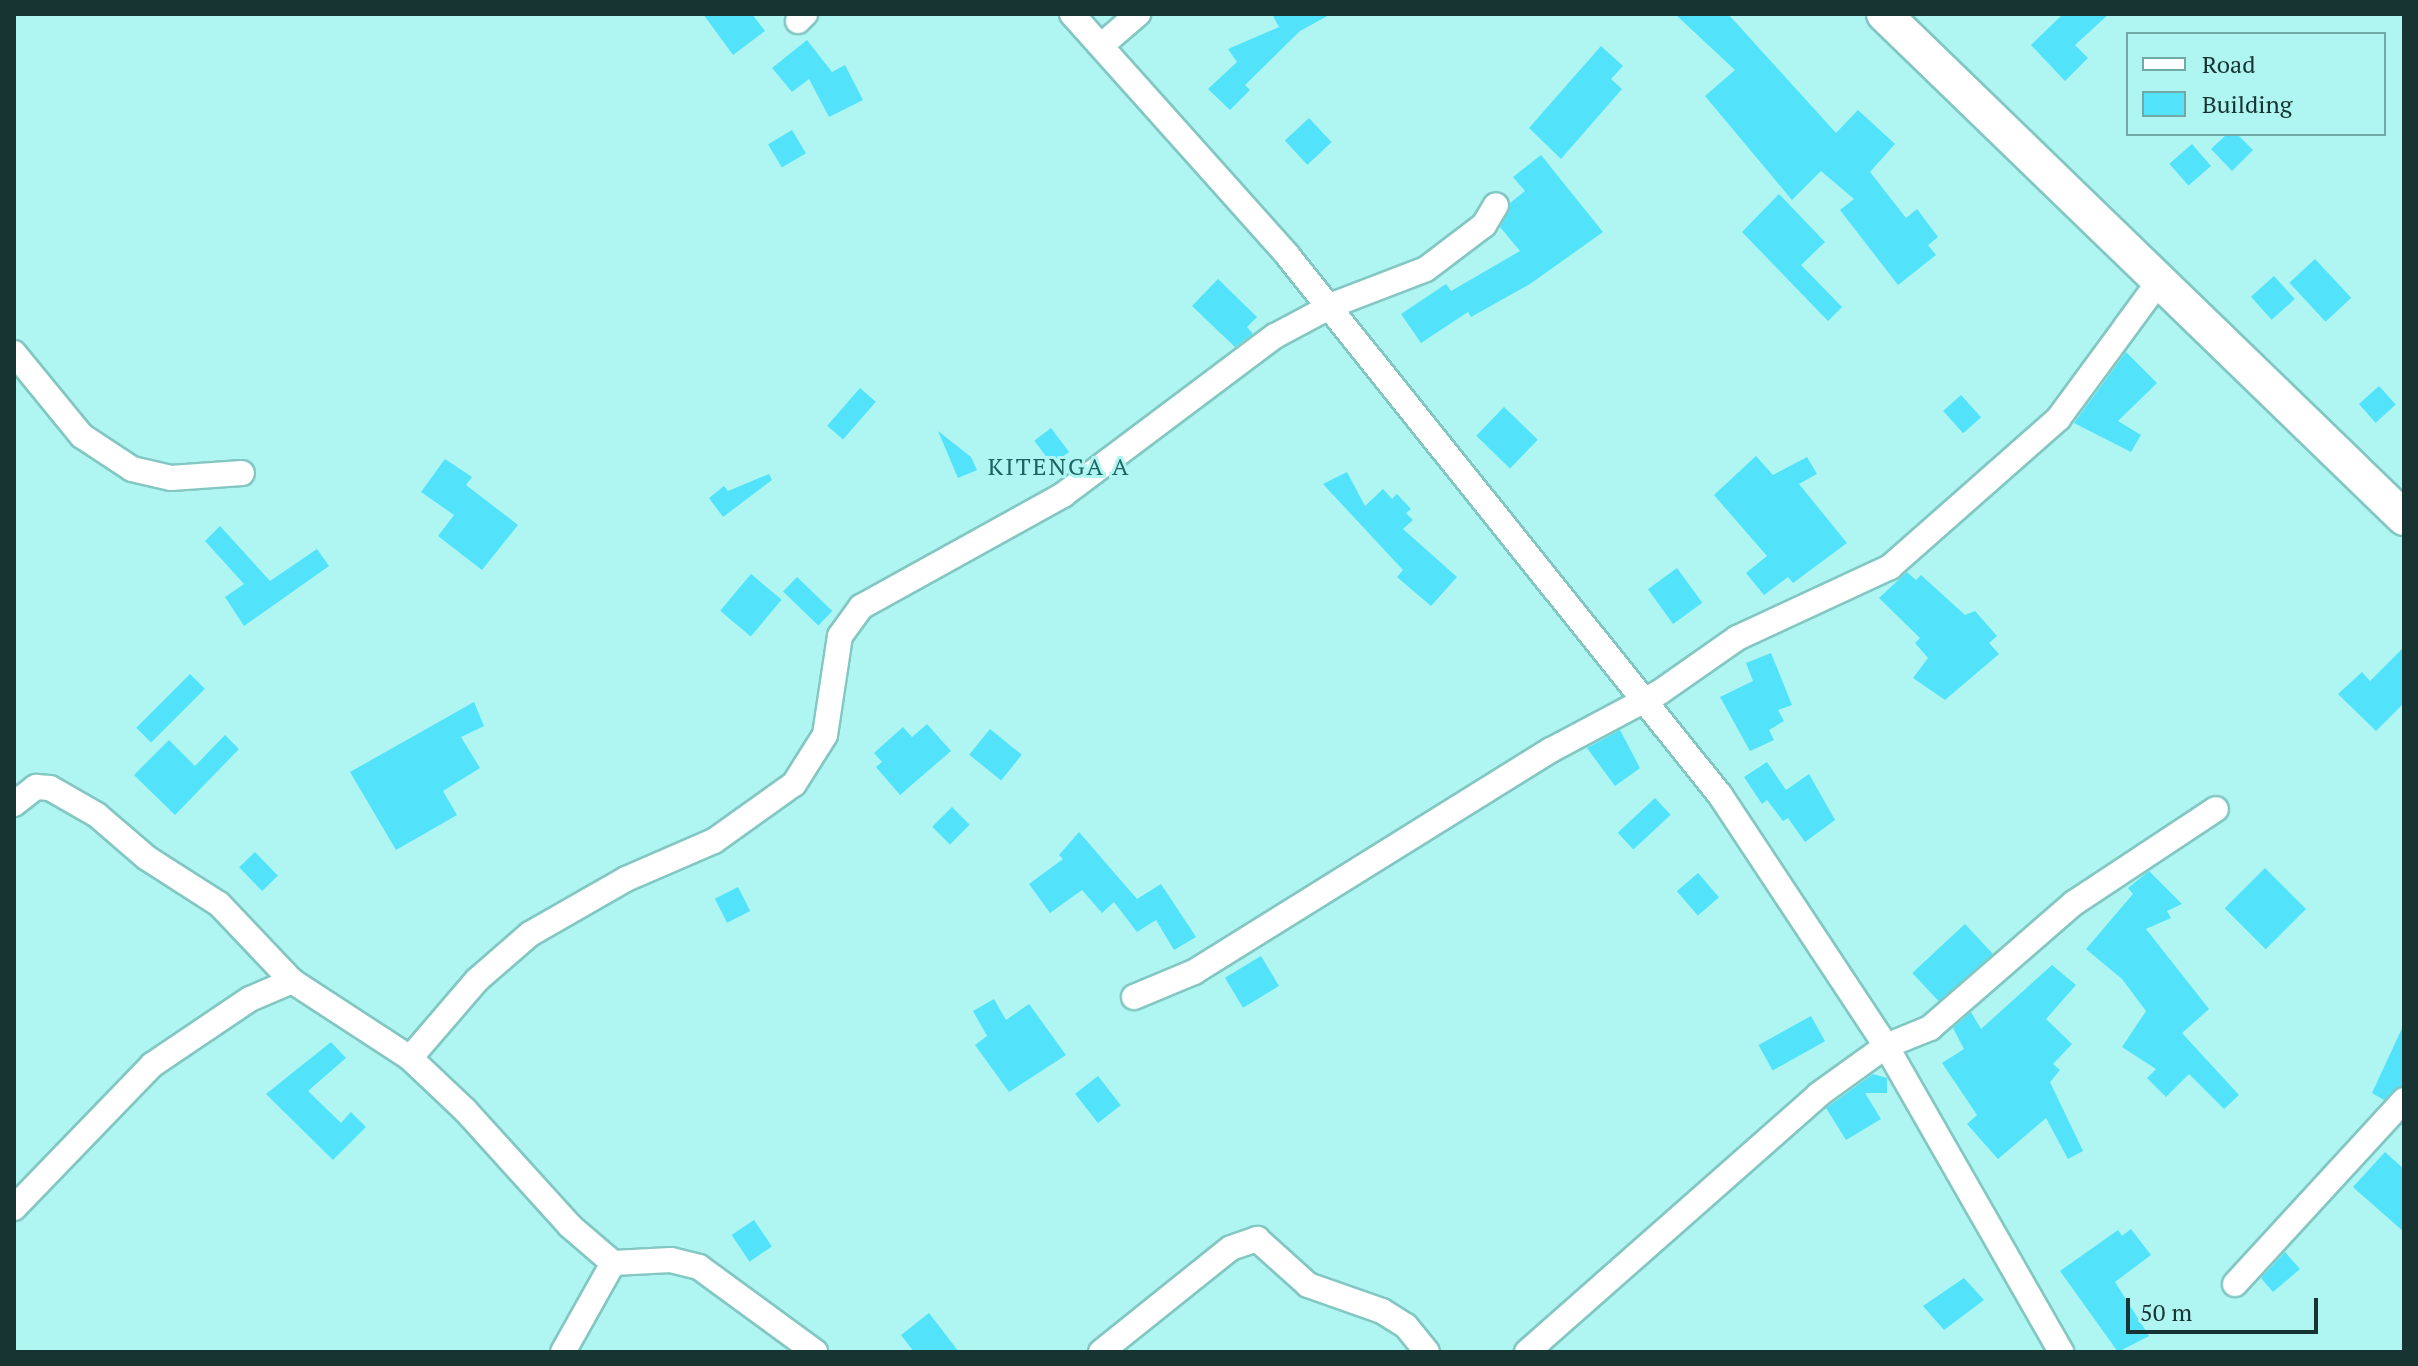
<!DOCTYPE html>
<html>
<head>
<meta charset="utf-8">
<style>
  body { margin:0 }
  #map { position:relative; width:2418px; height:1366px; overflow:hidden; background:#aff5f1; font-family:"PT Serif",serif }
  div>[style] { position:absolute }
  .building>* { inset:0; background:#52e3fb; transform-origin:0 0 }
  .roads { filter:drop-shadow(2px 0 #83c7c3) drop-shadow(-2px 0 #83c7c3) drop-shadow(0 2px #83c7c3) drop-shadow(0 -2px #83c7c3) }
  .minor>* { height:24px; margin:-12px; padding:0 12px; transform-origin:12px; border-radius:12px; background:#fff }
  .secondary>* { height:34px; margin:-17px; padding:0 17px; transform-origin:17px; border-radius:17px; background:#fff }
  span { translate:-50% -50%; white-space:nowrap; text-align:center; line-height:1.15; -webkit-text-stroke:6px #aff5f1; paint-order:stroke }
  .quarter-label { font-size:24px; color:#1b6461; letter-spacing:2px }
  .frame { position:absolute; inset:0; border:16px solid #173432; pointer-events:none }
  .legend { position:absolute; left:2126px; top:32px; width:260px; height:104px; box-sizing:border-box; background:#aff5f1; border:2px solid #72a8a5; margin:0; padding:10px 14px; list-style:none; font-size:24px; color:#173432 }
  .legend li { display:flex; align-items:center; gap:16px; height:40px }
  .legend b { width:40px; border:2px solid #72a8a5 }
  .scale { position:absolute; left:2126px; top:1298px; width:192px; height:36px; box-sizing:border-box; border:4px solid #173432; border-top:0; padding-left:10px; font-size:24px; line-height:28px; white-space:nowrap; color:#173432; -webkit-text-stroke:6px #aff5f1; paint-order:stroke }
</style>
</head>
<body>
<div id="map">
  <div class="building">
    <div style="clip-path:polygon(703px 14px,752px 14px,765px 31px,733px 55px)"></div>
    <div style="clip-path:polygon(1272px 14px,1331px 14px,1300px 31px,1245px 85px,1250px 90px,1230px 110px,1208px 89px,1237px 62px,1228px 49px,1279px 27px)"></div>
    <div style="clip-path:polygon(1675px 14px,1728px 14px,1836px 133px,1858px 110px,1895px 144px,1870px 172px,1906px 218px,1917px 209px,1938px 237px,1928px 245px,1936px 255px,1898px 285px,1840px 210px,1854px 199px,1821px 171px,1792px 200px,1705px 96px,1735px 70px)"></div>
    <div style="clip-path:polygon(2063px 14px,2109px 14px,2075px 45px,2088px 58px,2065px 81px,2031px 45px)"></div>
    <div style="clip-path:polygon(807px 40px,832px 72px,845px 65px,863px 100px,829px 117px,809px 79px,792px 92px,772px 68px)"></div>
    <div style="clip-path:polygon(1601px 46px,1623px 66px,1611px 79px,1622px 89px,1561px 159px,1529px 128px)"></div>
    <div style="left:1309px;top:118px;width:33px;height:33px;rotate:47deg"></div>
    <div style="left:792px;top:130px;width:27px;height:28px;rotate:59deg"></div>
    <div style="clip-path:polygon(2227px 134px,2237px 134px,2253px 150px,2232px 171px,2211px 149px)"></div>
    <div style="left:2192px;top:144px;width:29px;height:30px;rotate:49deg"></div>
    <div style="clip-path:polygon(1541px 155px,1603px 232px,1530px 284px,1471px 317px,1468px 312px,1421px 343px,1401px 314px,1446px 284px,1451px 291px,1520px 251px,1500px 227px,1510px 203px,1525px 191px,1513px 177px)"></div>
    <div style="clip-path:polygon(1779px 194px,1825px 242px,1801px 265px,1842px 307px,1828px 321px,1742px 232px)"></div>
    <div style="left:2315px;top:259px;width:53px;height:35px;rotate:47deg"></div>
    <div style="left:2274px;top:276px;width:31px;height:31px;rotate:48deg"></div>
    <div style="clip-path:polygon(1218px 279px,1257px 317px,1247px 327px,1253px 334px,1235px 347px,1192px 306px)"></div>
    <div style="clip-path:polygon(2126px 352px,2157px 383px,2118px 421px,2141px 435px,2131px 452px,2074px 423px)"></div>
    <div style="left:2379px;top:386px;width:25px;height:27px;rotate:48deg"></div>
    <div style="left:860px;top:388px;width:21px;height:50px;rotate:41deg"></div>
    <div style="left:1961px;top:395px;width:30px;height:24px;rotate:48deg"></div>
    <div style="left:1504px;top:407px;width:47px;height:40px;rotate:44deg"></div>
    <div style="left:1051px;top:428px;width:30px;height:21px;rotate:53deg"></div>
    <div style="clip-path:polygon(938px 431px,971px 457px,977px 470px,958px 478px)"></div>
    <div style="clip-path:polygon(1756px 456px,1773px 475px,1807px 457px,1817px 474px,1799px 484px,1847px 543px,1793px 583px,1788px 577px,1764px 595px,1746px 573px,1767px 556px,1714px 495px)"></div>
    <div style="clip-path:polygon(445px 459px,472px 477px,466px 485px,518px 525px,482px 570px,438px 536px,454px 515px,421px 492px)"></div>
    <div style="clip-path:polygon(1347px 472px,1365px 506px,1383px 489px,1392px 499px,1397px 494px,1411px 509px,1406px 513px,1413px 520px,1403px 529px,1457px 577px,1431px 606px,1397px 577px,1403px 570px,1323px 484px)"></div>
    <div style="clip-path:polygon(769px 474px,772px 480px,723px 517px,709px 498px,724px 486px,728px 491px)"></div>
    <div style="clip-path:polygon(220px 526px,270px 581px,317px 549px,329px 566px,244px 626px,225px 597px,244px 584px,205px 541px)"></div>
    <div style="left:1677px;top:568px;width:43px;height:36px;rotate:54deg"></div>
    <div style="clip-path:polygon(1907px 572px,1916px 580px,1921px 575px,1965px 615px,1975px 611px,1997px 636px,1989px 643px,1999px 654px,1945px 700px,1913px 678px,1928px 658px,1915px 643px,1920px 638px,1879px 598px)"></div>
    <div style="left:751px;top:574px;width:40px;height:48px;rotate:40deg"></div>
    <div style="left:797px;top:577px;width:49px;height:20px;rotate:44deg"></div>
    <div style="clip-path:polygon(2404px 647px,2404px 703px,2376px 731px,2338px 694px,2362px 672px,2370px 681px)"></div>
    <div style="clip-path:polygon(1771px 653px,1792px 705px,1778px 710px,1784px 721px,1769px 730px,1774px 740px,1750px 751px,1720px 697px,1753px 681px,1746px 663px)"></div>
    <div style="left:190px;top:674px;width:21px;height:76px;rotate:45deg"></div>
    <div style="clip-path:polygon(474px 702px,484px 726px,461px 737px,480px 768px,443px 791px,457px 815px,396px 850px,350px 772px)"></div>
    <div style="clip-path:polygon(927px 724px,951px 751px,900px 795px,876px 767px,882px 762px,874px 753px,903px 727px,912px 737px)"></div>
    <div style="left:990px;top:729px;width:41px;height:33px;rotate:39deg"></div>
    <div style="clip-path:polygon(1620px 730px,1640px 768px,1615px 786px,1587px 748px)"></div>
    <div style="clip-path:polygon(225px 735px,239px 749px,175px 815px,134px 775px,169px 740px,195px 766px)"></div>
    <div style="clip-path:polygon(1767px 762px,1786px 790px,1809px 774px,1835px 820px,1805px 842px,1788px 818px,1783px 821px,1767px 800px,1762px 804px,1744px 777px)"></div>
    <div style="left:1655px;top:798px;width:23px;height:51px;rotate:47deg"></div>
    <div style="left:952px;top:807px;width:25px;height:28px;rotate:45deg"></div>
    <div style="clip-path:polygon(1079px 832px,1137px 899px,1161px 884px,1196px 937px,1174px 950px,1156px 920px,1137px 932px,1114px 902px,1102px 913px,1082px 890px,1050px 913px,1029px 884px,1063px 859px,1059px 855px)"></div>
    <div style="left:255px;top:852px;width:33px;height:22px;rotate:46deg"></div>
    <div style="left:2265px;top:868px;width:58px;height:57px;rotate:45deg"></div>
    <div style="clip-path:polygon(2149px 871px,2182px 904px,2167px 911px,2171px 918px,2146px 929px,2209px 1009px,2182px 1033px,2239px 1095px,2224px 1109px,2189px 1074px,2166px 1097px,2147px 1078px,2156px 1069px,2122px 1047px,2146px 1011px,2122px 979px,2086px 949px,2133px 894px,2128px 888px)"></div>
    <div style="left:1698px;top:873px;width:32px;height:28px;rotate:49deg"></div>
    <div style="left:738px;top:887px;width:27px;height:26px;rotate:63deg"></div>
    <div style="left:1965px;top:924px;width:41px;height:72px;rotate:47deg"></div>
    <div style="left:1261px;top:956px;width:35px;height:42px;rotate:59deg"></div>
    <div style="clip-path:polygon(2052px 965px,2076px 985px,2046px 1019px,2072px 1044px,2053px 1064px,2060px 1070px,2050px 1082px,2083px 1151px,2068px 1159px,2046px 1118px,1998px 1159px,1967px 1124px,1977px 1115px,1942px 1063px,1964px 1049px,1953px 1028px,1971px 1012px,1981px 1029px)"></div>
    <div style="clip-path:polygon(994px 999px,1006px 1020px,1029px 1004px,1066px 1055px,1009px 1092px,975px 1045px,987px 1036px,973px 1011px)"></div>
    <div style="left:1811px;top:1016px;width:29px;height:60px;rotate:61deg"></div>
    <div style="clip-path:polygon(2404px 1024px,2404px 1085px,2384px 1100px,2372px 1093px)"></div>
    <div style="clip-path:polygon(331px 1042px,346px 1058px,308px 1091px,341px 1123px,351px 1112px,366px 1127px,333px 1160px,266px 1094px)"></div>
    <div style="clip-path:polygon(1873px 1074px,1887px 1078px,1887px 1093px,1865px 1093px,1881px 1119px,1846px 1140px,1826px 1108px)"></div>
    <div style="left:1098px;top:1076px;width:37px;height:29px;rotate:52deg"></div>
    <div style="clip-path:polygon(2385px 1152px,2404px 1169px,2404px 1232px,2353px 1187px)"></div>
    <div style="left:754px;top:1220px;width:32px;height:27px;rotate:56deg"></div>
    <div style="clip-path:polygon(2131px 1229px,2151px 1255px,2115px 1282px,2149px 1336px,2118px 1352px,2060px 1271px,2118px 1230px,2122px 1236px)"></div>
    <div style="clip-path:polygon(2285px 1252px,2300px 1269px,2273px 1292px,2261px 1278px)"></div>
    <div style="clip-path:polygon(1964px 1278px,1984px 1300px,1944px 1330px,1923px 1306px)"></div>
    <div style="clip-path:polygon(929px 1313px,959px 1352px,914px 1352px,901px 1335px)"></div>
  </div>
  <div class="roads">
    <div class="minor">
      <div style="left:1072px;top:14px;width:324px;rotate:48.2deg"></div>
      <div style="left:1288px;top:256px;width:691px;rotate:51.29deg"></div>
      <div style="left:1720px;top:795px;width:301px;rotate:56.5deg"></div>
      <div style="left:1886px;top:1046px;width:353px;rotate:60.2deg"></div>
      <div style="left:798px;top:21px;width:10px;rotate:-45deg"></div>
      <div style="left:1102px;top:45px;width:48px;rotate:-40.7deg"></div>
      <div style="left:14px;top:353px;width:107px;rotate:50.7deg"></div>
      <div style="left:82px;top:436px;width:60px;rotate:33.4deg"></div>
      <div style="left:132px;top:469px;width:40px;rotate:13deg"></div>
      <div style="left:171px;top:478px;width:71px;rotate:-4deg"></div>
      <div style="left:14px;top:804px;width:28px;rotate:-38deg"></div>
      <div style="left:36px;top:787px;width:14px;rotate:4deg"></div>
      <div style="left:50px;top:788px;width:54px;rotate:29.9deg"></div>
      <div style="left:97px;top:815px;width:66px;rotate:40.7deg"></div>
      <div style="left:147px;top:858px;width:85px;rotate:32.6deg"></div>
      <div style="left:219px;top:904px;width:106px;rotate:46.5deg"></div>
      <div style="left:292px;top:981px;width:141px;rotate:33.1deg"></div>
      <div style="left:410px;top:1058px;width:76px;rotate:43.4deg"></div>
      <div style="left:465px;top:1110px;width:156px;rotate:47.8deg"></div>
      <div style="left:570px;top:1226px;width:57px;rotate:40.7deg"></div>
      <div style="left:613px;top:1263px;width:102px;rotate:119.3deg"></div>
      <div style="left:1134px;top:997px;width:65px;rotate:-22.6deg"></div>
      <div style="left:1194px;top:972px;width:420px;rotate:-31.9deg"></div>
      <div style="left:1551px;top:750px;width:123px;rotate:-28deg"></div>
      <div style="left:1660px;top:692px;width:94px;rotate:-35deg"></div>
      <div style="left:1737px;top:638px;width:169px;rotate:-24.9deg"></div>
      <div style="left:1890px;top:567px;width:224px;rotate:-41.4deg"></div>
      <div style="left:2058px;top:419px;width:167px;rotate:-53.7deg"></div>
      <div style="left:410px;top:1058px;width:103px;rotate:-49.3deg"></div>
      <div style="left:477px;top:980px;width:70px;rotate:-41deg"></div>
      <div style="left:530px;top:934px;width:111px;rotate:-29.8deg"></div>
      <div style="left:626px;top:879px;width:96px;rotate:-23.4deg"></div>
      <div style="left:714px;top:841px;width:98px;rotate:-35.5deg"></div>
      <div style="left:794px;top:784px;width:58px;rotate:-57.7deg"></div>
      <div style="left:825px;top:735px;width:100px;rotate:-81.4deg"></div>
      <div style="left:840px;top:636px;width:36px;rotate:-54deg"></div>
      <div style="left:861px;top:607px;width:231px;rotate:-29deg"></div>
      <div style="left:1063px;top:495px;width:265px;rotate:-36.9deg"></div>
      <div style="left:1275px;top:336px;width:68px;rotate:-28.1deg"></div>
      <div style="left:1335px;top:304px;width:97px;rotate:-21deg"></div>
      <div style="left:1426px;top:269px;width:73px;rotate:-37.2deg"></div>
      <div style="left:1484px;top:225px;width:23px;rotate:-59deg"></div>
      <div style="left:14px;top:1208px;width:199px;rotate:-46deg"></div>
      <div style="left:152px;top:1065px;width:118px;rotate:-34deg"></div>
      <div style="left:250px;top:999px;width:46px;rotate:-23.2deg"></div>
      <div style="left:613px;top:1263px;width:58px;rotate:-3deg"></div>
      <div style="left:671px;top:1260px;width:29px;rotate:14deg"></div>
      <div style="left:699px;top:1267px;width:144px;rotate:36.2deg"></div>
      <div style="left:2235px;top:1284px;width:250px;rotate:-47.4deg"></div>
      <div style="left:1101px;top:1352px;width:166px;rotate:-38.7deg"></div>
      <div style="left:1231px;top:1248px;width:28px;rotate:-19deg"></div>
      <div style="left:1257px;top:1239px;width:69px;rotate:42deg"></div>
      <div style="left:1308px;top:1285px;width:78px;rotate:19.4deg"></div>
      <div style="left:1382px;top:1311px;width:28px;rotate:32deg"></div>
      <div style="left:1406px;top:1326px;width:33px;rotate:51deg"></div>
      <div style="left:1527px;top:1352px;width:388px;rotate:-41.4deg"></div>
      <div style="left:1818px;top:1095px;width:84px;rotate:-35.8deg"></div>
      <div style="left:1886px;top:1046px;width:48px;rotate:-22.2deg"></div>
      <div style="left:1930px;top:1028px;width:191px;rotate:-41deg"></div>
      <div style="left:2074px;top:903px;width:170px;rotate:-33.5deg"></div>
    </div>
    <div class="secondary">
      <div style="left:1884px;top:14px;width:724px;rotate:44.1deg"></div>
    </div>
  </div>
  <div class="quarter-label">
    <span style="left:1059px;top:467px">KITENGA A</span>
  </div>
  <div class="frame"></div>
  <ul class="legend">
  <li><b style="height:10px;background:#fff"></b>Road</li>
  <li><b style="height:22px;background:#52e3fb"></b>Building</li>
  </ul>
  <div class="scale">50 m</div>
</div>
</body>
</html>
